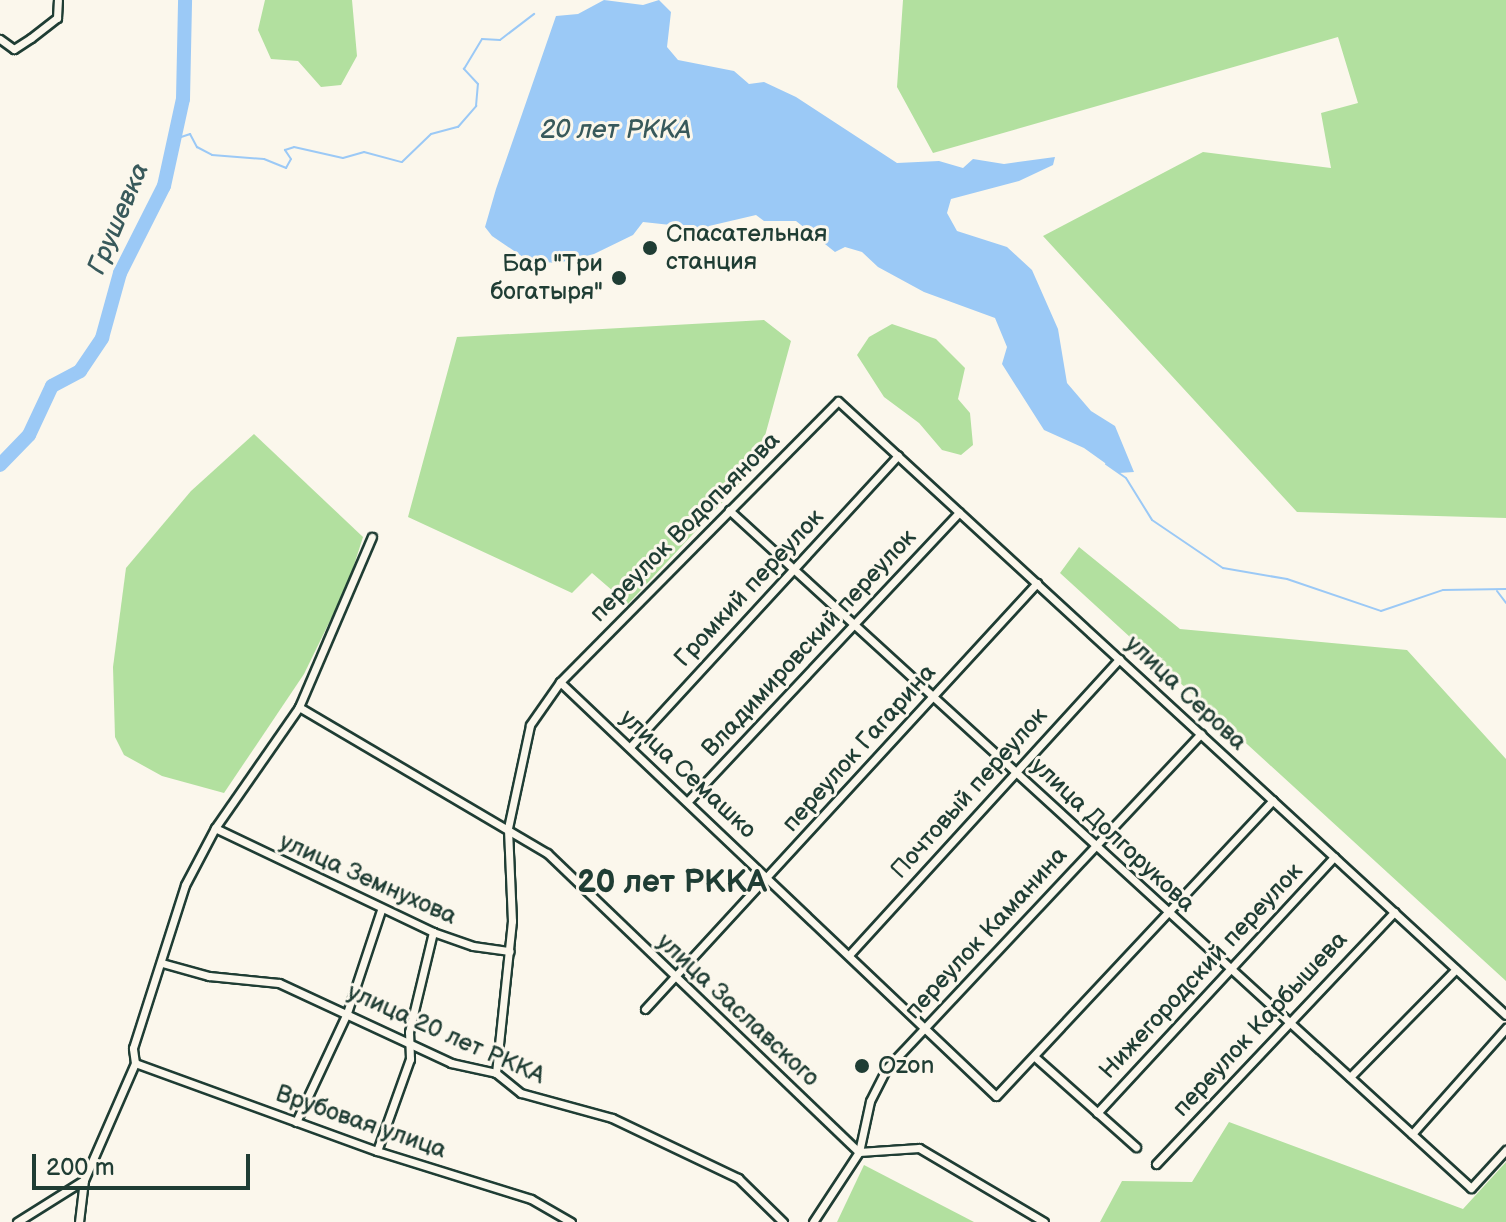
<!DOCTYPE html>
<html>
<head>
<meta charset="utf-8">
<style>
  body { margin:0 }
  #map { position:relative; width:1506px; height:1222px; overflow:hidden; background:#fbf7ec; font-family:"Balsamiq Sans",sans-serif }
  div>[style] { position:absolute }
  .green>* { inset:0; background:#b2e09f }
  .water>* { inset:0; background:#9bc9f6 }
  .stream>* { height:2px; margin:-1px; padding:0 1px; transform-origin:1px; border-radius:1px; background:#9bc9f6 }
  .river>* { height:14px; margin:-7px; padding:0 7px; transform-origin:7px; border-radius:7px; background:#9bc9f6 }
  .roads { filter:drop-shadow(2px 0 #1f3d34) drop-shadow(-2px 0 #1f3d34) drop-shadow(0 2px #1f3d34) drop-shadow(0 -2px #1f3d34) }
  .minor>* { height:7px; margin:-3.5px; padding:0 3.5px; transform-origin:3.5px; border-radius:3.5px; background:#fbf7ec }
  .dots>* { width:22px; height:22px; translate:-50% -50%; box-sizing:border-box; border:4px solid #fbf7ec; border-radius:50% }
  span { translate:-50% -50%; white-space:nowrap; text-align:center; line-height:1.15; -webkit-text-stroke:6px #fbf7ec; paint-order:stroke }
  .poi-label { font-size:24px; color:#1f3d34 }
  .left { translate:0 -50%; text-align:left }
  .right { translate:-100% -50%; text-align:right }
  .street-label { font-size:24px; color:#1f3d34 }
  .water-label { font-size:26px; color:#38595b; font-style:italic }
  .district-label { font-size:32px; color:#1f3d34; font-weight:700 }
  .scale { position:absolute; left:32px; top:1154px; width:218px; height:36px; box-sizing:border-box; border:4px solid #1f3d34; border-top:0; padding-left:10px; font-size:24px; line-height:28px; white-space:nowrap; color:#1f3d34; -webkit-text-stroke:6px #fbf7ec; paint-order:stroke }
</style>
</head>
<body>
<div id="map">
  <div class="green">
    <div style="clip-path:polygon(265px 0,352px 0,357px 56px,341px 85px,321px 87px,298px 61px,271px 59px,258px 30px)"></div>
    <div style="clip-path:polygon(903px 0,1506px 0,1506px 518px,1297px 512px,1043px 236px,1203px 152px,1331px 168px,1321px 113px,1358px 103px,1338px 37px,933px 153px,897px 87px)"></div>
    <div style="clip-path:polygon(764px 320px,791px 341px,757px 465px,628px 604px,592px 573px,572px 593px,408px 517px,457px 337px)"></div>
    <div style="clip-path:polygon(892px 324px,936px 339px,965px 368px,958px 399px,970px 413px,973px 445px,961px 455px,942px 450px,919px 423px,884px 397px,857px 355px,869px 337px)"></div>
    <div style="clip-path:polygon(254px 434px,363px 537px,348px 584px,304px 674px,224px 793px,162px 776px,124px 755px,115px 737px,113px 667px,126px 568px,191px 491px)"></div>
    <div style="clip-path:polygon(1079px 547px,1180px 629px,1407px 650px,1506px 759px,1506px 981px,1060px 573px)"></div>
    <div style="clip-path:polygon(1229px 1122px,1463px 1209px,1506px 1162px,1506px 1222px,1100px 1222px,1122px 1181px,1192px 1182px)"></div>
    <div style="clip-path:polygon(864px 1165px,974px 1222px,837px 1222px)"></div>
  </div>
  <div class="water">
    <div style="clip-path:polygon(604px 0,643px 5px,659px 0,671px 12px,667px 47px,678px 60px,734px 71px,749px 84px,764px 82px,796px 97px,897px 163px,939px 161px,963px 168px,973px 159px,1004px 164px,1055px 157px,1053px 165px,1019px 181px,951px 199px,947px 213px,957px 231px,1007px 247px,1032px 270px,1058px 329px,1067px 383px,1091px 411px,1115px 426px,1134px 472px,1119px 473px,1084px 448px,1044px 430px,1002px 364px,1007px 347px,995px 318px,924px 292px,878px 267px,862px 252px,845px 247px,835px 252px,796px 221px,764px 221px,756px 215px,709px 226px,692px 240px,680px 226px,643px 222px,633px 235px,594px 254px,558px 263px,529px 261px,492px 236px,485px 227px,496px 189px,556px 16px,578px 14px)"></div>
  </div>
  <div class="stream">
    <div style="left:175px;top:139px;width:16px;rotate:-18deg"></div>
    <div style="left:190px;top:134px;width:15px;rotate:62deg"></div>
    <div style="left:197px;top:147px;width:17px;rotate:28deg"></div>
    <div style="left:212px;top:155px;width:52px;rotate:4.4deg"></div>
    <div style="left:264px;top:159px;width:24px;rotate:22deg"></div>
    <div style="left:286px;top:168px;width:10px;rotate:-61deg"></div>
    <div style="left:291px;top:159px;width:11px;rotate:-124deg"></div>
    <div style="left:285px;top:150px;width:9px;rotate:-18deg"></div>
    <div style="left:294px;top:147px;width:50px;rotate:12.7deg"></div>
    <div style="left:343px;top:158px;width:22px;rotate:-16deg"></div>
    <div style="left:364px;top:152px;width:39px;rotate:15deg"></div>
    <div style="left:402px;top:162px;width:40px;rotate:-44deg"></div>
    <div style="left:431px;top:134px;width:28px;rotate:-15deg"></div>
    <div style="left:458px;top:127px;width:28px;rotate:-49deg"></div>
    <div style="left:476px;top:106px;width:22px;rotate:-85deg"></div>
    <div style="left:478px;top:84px;width:21px;rotate:-133deg"></div>
    <div style="left:464px;top:69px;width:35px;rotate:-59deg"></div>
    <div style="left:482px;top:39px;width:18px;rotate:3deg"></div>
    <div style="left:500px;top:40px;width:43px;rotate:-37.4deg"></div>
    <div style="left:1106px;top:464px;width:24px;rotate:35deg"></div>
    <div style="left:1126px;top:478px;width:49px;rotate:58.2deg"></div>
    <div style="left:1152px;top:520px;width:86px;rotate:34.1deg"></div>
    <div style="left:1223px;top:568px;width:65px;rotate:9.8deg"></div>
    <div style="left:1287px;top:579px;width:99px;rotate:18.8deg"></div>
    <div style="left:1381px;top:611px;width:65px;rotate:-18.7deg"></div>
    <div style="left:1443px;top:590px;width:63px;rotate:-0.9deg"></div>
    <div style="left:1497px;top:591px;width:15px;rotate:53deg"></div>
  </div>
  <div class="river">
    <div style="left:0;top:465px;width:42px;rotate:-46deg"></div>
    <div style="left:29px;top:435px;width:54px;rotate:-64.9deg"></div>
    <div style="left:52px;top:386px;width:32px;rotate:-28deg"></div>
    <div style="left:80px;top:371px;width:40px;rotate:-56deg"></div>
    <div style="left:102px;top:338px;width:67px;rotate:-74.5deg"></div>
    <div style="left:120px;top:273px;width:97px;rotate:-63.2deg"></div>
    <div style="left:164px;top:186px;width:89px;rotate:-77.7deg"></div>
    <div style="left:183px;top:99px;width:99px;rotate:-88.8deg"></div>
  </div>
  <div class="roads">
    <div class="minor">
      <div style="left:0;top:39px;width:17px;rotate:36deg"></div>
      <div style="left:14px;top:49px;width:20px;rotate:-33deg"></div>
      <div style="left:31px;top:38px;width:33px;rotate:-38deg"></div>
      <div style="left:57px;top:18px;width:18px;rotate:-87deg"></div>
      <div style="left:729px;top:510px;width:1005px;rotate:42.42deg"></div>
      <div style="left:1471px;top:1188px;width:52px;rotate:-47.4deg"></div>
      <div style="left:560px;top:682px;width:601px;rotate:43.52deg"></div>
      <div style="left:996px;top:1096px;width:405px;rotate:-46.9deg"></div>
      <div style="left:299px;top:707px;width:288px;rotate:30.5deg"></div>
      <div style="left:547px;top:853px;width:432px;rotate:43.8deg"></div>
      <div style="left:859px;top:1152px;width:60px;rotate:-3.8deg"></div>
      <div style="left:919px;top:1148px;width:145px;rotate:30.6deg"></div>
      <div style="left:630px;top:747px;width:396px;rotate:-47.4deg"></div>
      <div style="left:688px;top:801px;width:396px;rotate:-46.8deg"></div>
      <div style="left:215px;top:828px;width:242px;rotate:25.5deg"></div>
      <div style="left:433px;top:932px;width:42px;rotate:19.3deg"></div>
      <div style="left:473px;top:946px;width:37px;rotate:8deg"></div>
      <div style="left:849px;top:955px;width:401px;rotate:-47.6deg"></div>
      <div style="left:162px;top:963px;width:49px;rotate:15.5deg"></div>
      <div style="left:209px;top:976px;width:70px;rotate:5.7deg"></div>
      <div style="left:279px;top:983px;width:190px;rotate:24.9deg"></div>
      <div style="left:451px;top:1063px;width:46px;rotate:12.5deg"></div>
      <div style="left:496px;top:1073px;width:32px;rotate:39deg"></div>
      <div style="left:521px;top:1093px;width:94px;rotate:15.4deg"></div>
      <div style="left:612px;top:1118px;width:140px;rotate:25.5deg"></div>
      <div style="left:738px;top:1178px;width:63px;rotate:44.4deg"></div>
      <div style="left:645px;top:1009px;width:579px;rotate:-47.38deg"></div>
      <div style="left:1036px;top:1058px;width:134px;rotate:41.7deg"></div>
      <div style="left:135px;top:1063px;width:258px;rotate:20deg"></div>
      <div style="left:377px;top:1151px;width:161px;rotate:17.3deg"></div>
      <div style="left:531px;top:1199px;width:46px;rotate:29.9deg"></div>
      <div style="left:496px;top:1073px;width:153px;rotate:-84deg"></div>
      <div style="left:512px;top:921px;width:93px;rotate:-92.5deg"></div>
      <div style="left:508px;top:828px;width:105px;rotate:-77.9deg"></div>
      <div style="left:530px;top:725px;width:52px;rotate:-55.1deg"></div>
      <div style="left:560px;top:682px;width:395px;rotate:-45.3deg"></div>
      <div style="left:838px;top:401px;width:907px;rotate:42.59deg"></div>
      <div style="left:1350px;top:1077px;width:151px;rotate:-45.5deg"></div>
      <div style="left:1097px;top:1113px;width:349px;rotate:-47.2deg"></div>
      <div style="left:296px;top:1122px;width:120px;rotate:-64.9deg"></div>
      <div style="left:347px;top:1013px;width:108px;rotate:-71.7deg"></div>
      <div style="left:1412px;top:1134px;width:142px;rotate:-48.4deg"></div>
      <div style="left:377px;top:1151px;width:98px;rotate:-70.3deg"></div>
      <div style="left:410px;top:1059px;width:27px;rotate:-92deg"></div>
      <div style="left:409px;top:1032px;width:103px;rotate:-76.5deg"></div>
      <div style="left:1156px;top:1164px;width:347px;rotate:-46.6deg"></div>
      <div style="left:17px;top:1222px;width:79px;rotate:-32.1deg"></div>
      <div style="left:79px;top:1222px;width:42px;rotate:-83.2deg"></div>
      <div style="left:84px;top:1180px;width:128px;rotate:-66.4deg"></div>
      <div style="left:135px;top:1063px;width:15px;rotate:-98deg"></div>
      <div style="left:133px;top:1048px;width:171px;rotate:-72.3deg"></div>
      <div style="left:185px;top:885px;width:64px;rotate:-62.2deg"></div>
      <div style="left:215px;top:828px;width:147px;rotate:-55.2deg"></div>
      <div style="left:299px;top:707px;width:185px;rotate:-66.8deg"></div>
      <div style="left:813px;top:1222px;width:84px;rotate:-56.7deg"></div>
      <div style="left:859px;top:1152px;width:52px;rotate:-77.8deg"></div>
      <div style="left:870px;top:1101px;width:36px;rotate:-63deg"></div>
      <div style="left:886px;top:1069px;width:460px;rotate:-46.8deg"></div>
    </div>
  </div>
  <div class="dots">
    <div style="left:650px;top:248px;background:#1f3d34"></div>
    <div style="left:619px;top:278px;background:#1f3d34"></div>
    <div style="left:862px;top:1066px;background:#1f3d34"></div>
  </div>
  <div class="poi-label">
    <span class="left" style="left:666px;top:248px">Спасательная<br>станция</span>
    <span class="right" style="left:603px;top:278px">Бар "Три<br>богатыря"</span>
    <span class="left" style="left:878px;top:1066px">Ozon</span>
  </div>
  <div class="street-label">
    <span style="left:685px;top:527px;rotate:-45deg">переулок Водопьянова</span>
    <span style="left:749px;top:588px;rotate:-47deg">Громкий переулок</span>
    <span style="left:809px;top:643px;rotate:-47deg">Владимировский переулок</span>
    <span style="left:1186px;top:693px;rotate:43deg">улица Серова</span>
    <span style="left:859px;top:748px;rotate:-48deg">переулок Гагарина</span>
    <span style="left:688px;top:774px;rotate:43deg">улица Семашко</span>
    <span style="left:969px;top:793px;rotate:-48deg">Почтовый переулок</span>
    <span style="left:1113px;top:835px;rotate:43deg">улица Долгорукова</span>
    <span style="left:368px;top:879px;rotate:24deg">улица Земнухова</span>
    <span style="left:986px;top:933px;rotate:-47deg">переулок Каманина</span>
    <span style="left:1201px;top:971px;rotate:-47deg">Нижегородский переулок</span>
    <span style="left:738px;top:1010px;rotate:43deg">улица Заславского</span>
    <span style="left:1260px;top:1024px;rotate:-47deg">переулок Карбышева</span>
    <span style="left:446px;top:1034px;rotate:24deg">улица 20 лет РККА</span>
    <span style="left:361px;top:1122px;rotate:19deg">Врубовая улица</span>
  </div>
  <div class="water-label">
    <span style="left:616px;top:131px">20 лет РККА</span>
    <span style="left:119px;top:219px;rotate:-67deg">Грушевка</span>
  </div>
  <div class="district-label">
    <span style="left:672px;top:883px">20 лет РККА</span>
  </div>
  <div class="scale">200 m</div>
</div>
</body>
</html>
